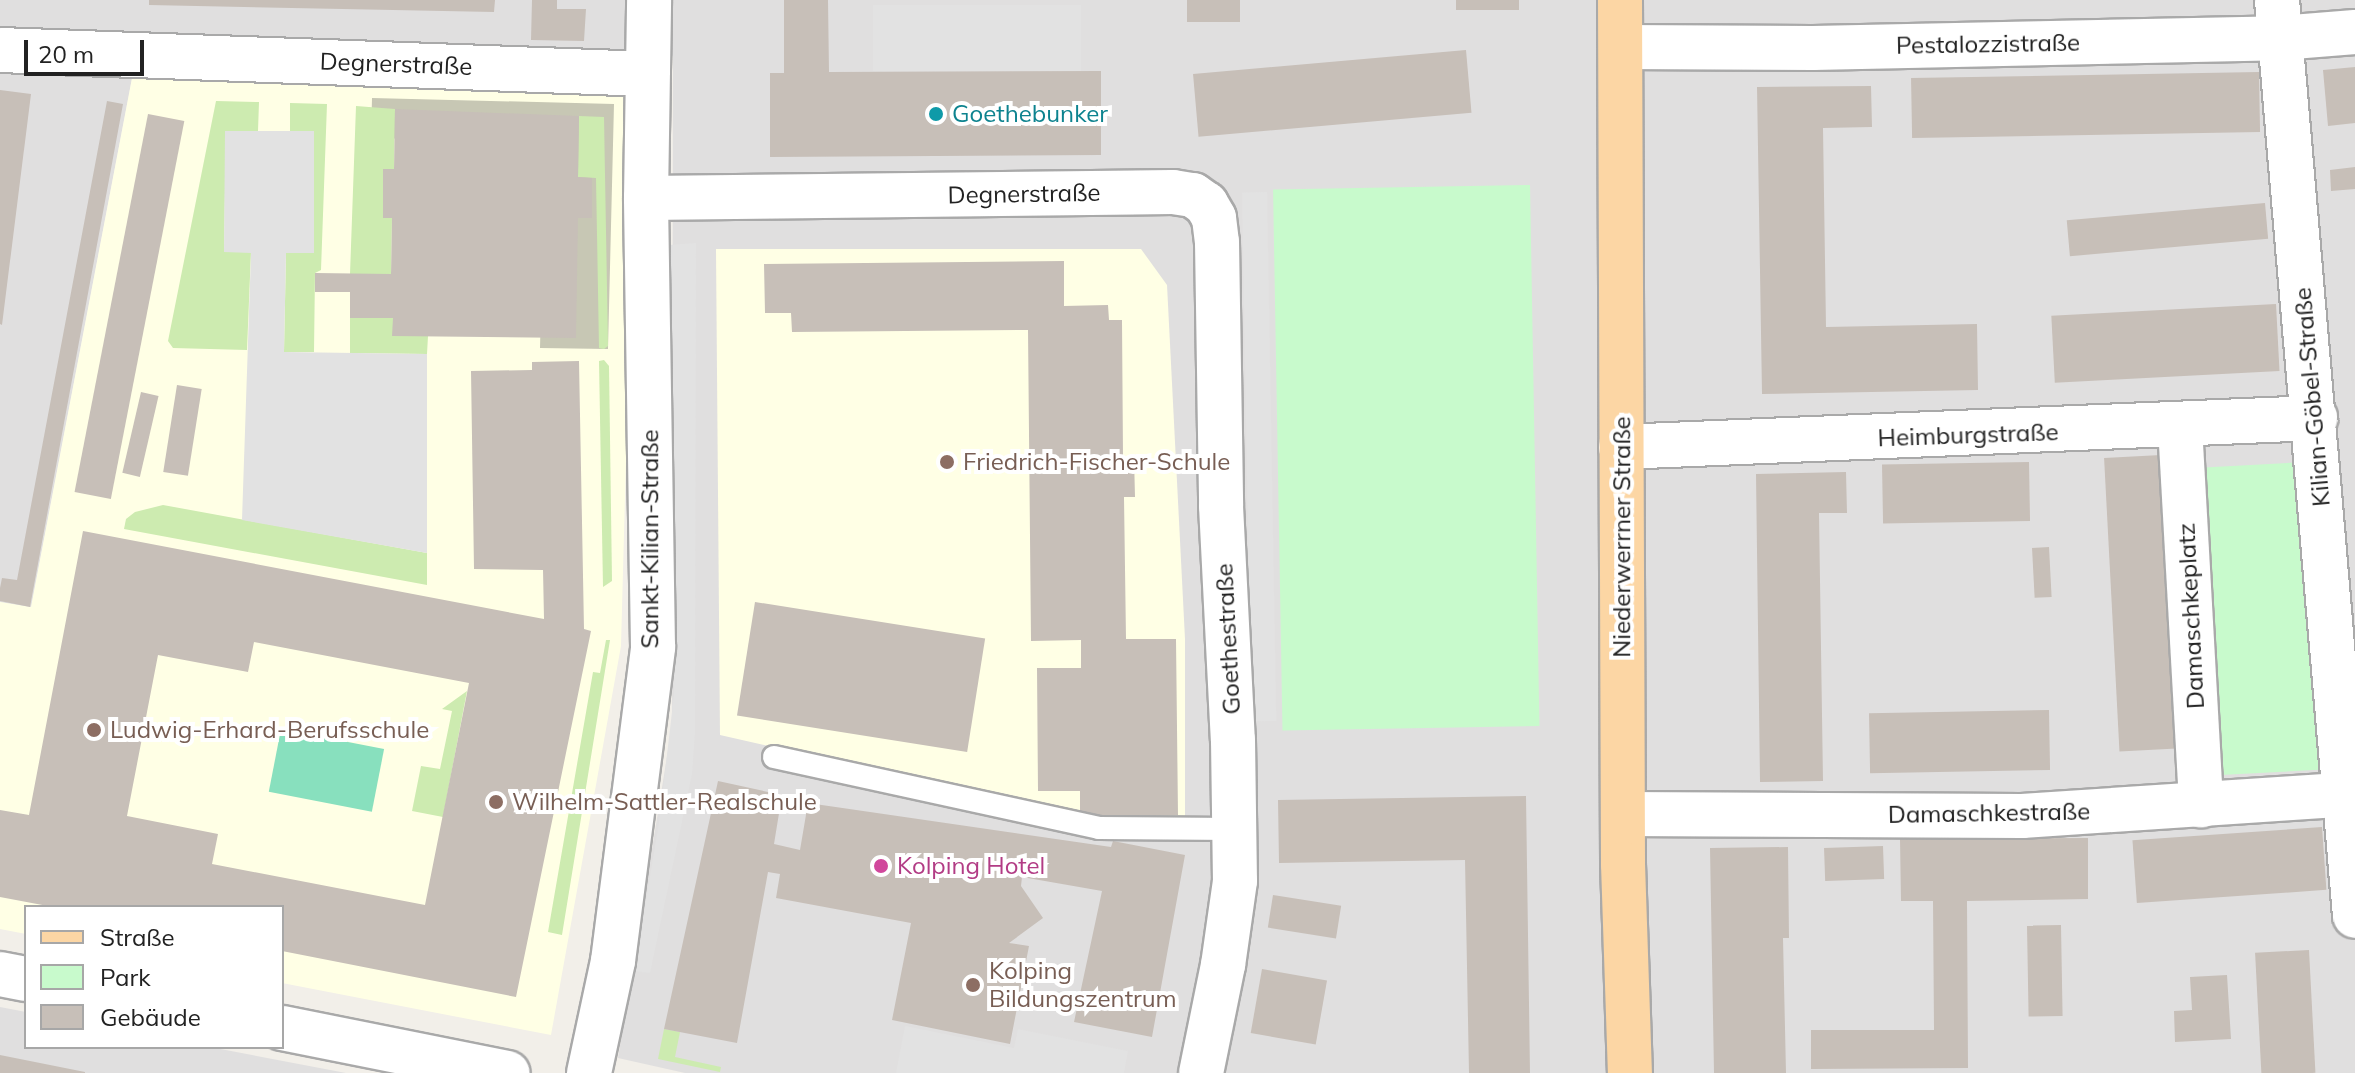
<!DOCTYPE html>
<html>
<head>
<meta charset="utf-8">
<style>
  body { margin:0 }
  #map { position:relative; width:2355px; height:1073px; overflow:hidden; background:#f2efe9; font-family:Mulish,sans-serif }
  div>[style] { position:absolute }
  .residential>* { inset:0; background:#e0dfdf }
  .education>* { inset:0; background:#ffffe5 }
  .construction>* { inset:0; background:#c7c7b4 }
  .grass>* { inset:0; background:#cdebb0 }
  .park>* { inset:0; background:#c8facc; transform-origin:0 0 }
  .pitch>* { inset:0; background:#88e0be; transform-origin:0 0 }
  .parking>* { inset:0; background:#e2e2e2; transform-origin:0 0 }
  .building>* { inset:0; background:#c7bfb8; transform-origin:0 0 }
  .roads { filter:drop-shadow(2px 0 #a9a9a9) drop-shadow(-2px 0 #a9a9a9) drop-shadow(0 2px #a9a9a9) drop-shadow(0 -2px #a9a9a9) }
  .service>* { height:22px; margin:-11px; padding:0 11px; transform-origin:11px; border-radius:11px; background:#fff }
  .minor>* { height:44px; margin:-22px; padding:0 22px; transform-origin:22px; border-radius:22px; background:#fff }
  .primary>* { height:44px; margin:-22px; padding:0 22px; transform-origin:22px; border-radius:22px; background:#fcd6a4 }
  .dots>* { width:22px; height:22px; translate:-50% -50%; box-sizing:border-box; border:4px solid #fff; border-radius:50% }
  span { translate:-50% -50%; white-space:nowrap; text-align:center; line-height:1.15; -webkit-text-stroke:8px #fff; paint-order:stroke }
  .street-label { font-size:24px; color:#222 }
  .culture-label { font-size:24px; color:#0d838f }
  .left { translate:0 -50%; text-align:left }
  .education-label { font-size:24px; color:#785e54 }
  .hotel-label { font-size:24px; color:#b23c85 }
  .legend { position:absolute; left:24px; top:905px; width:260px; height:144px; box-sizing:border-box; background:#fff; border:2px solid #a7a7a7; margin:0; padding:10px 14px; list-style:none; font-size:24px; color:#222 }
  .legend li { display:flex; align-items:center; gap:16px; height:40px }
  .legend b { width:40px; border:2px solid #a7a7a7 }
  .scale { position:absolute; left:24px; top:40px; width:120px; height:36px; box-sizing:border-box; border:4px solid #222; border-top:0; padding-left:10px; font-size:24px; line-height:28px; white-space:nowrap; color:#222; -webkit-text-stroke:6px #fff; paint-order:stroke }
</style>
</head>
<body>
<div id="map">
  <div class="residential">
    <div style="clip-path:polygon(0 0,2355px 0,2355px 1073px,685px 1073px,618px 1058px,672px 726px,673px 56px,133px 73px,31px 608px,0 602px)"></div>
    <div style="clip-path:polygon(0 1007px,26px 1012px,26px 1047px,210px 1047px,346px 1073px,0 1073px)"></div>
  </div>
  <div class="education">
    <div style="clip-path:polygon(133px 73px,636px 88px,621px 646px,551px 1035px,282px 983px,282px 907px,26px 907px,26px 934px,0 929px,0 602px,31px 607px)"></div>
    <div style="clip-path:polygon(716px 249px,1141px 249px,1167px 285px,1185px 639px,1185px 818px,1083px 818px,720px 735px)"></div>
  </div>
  <div class="construction">
    <div style="clip-path:polygon(372px 98px,614px 104px,608px 349px,540px 348px,545px 142px,371px 138px)"></div>
  </div>
  <div class="grass">
    <div style="clip-path:polygon(216px 101px,259px 102px,258px 131px,226px 131px,224px 252px,251px 252px,247px 350px,173px 348px,168px 341px)"></div>
    <div style="clip-path:polygon(290px 103px,327px 104px,321px 270px,315px 273px,314px 352px,284px 352px,286px 253px,313px 253px,314px 131px,290px 131px)"></div>
    <div style="clip-path:polygon(356px 106px,395px 109px,394px 169px,383px 169px,383px 218px,392px 218px,391px 274px,350px 274px)"></div>
    <div style="clip-path:polygon(579px 116px,604px 117px,608px 346px,604px 349px,599px 348px,596px 178px,578px 177px)"></div>
    <div style="clip-path:polygon(350px 318px,393px 318px,393px 336px,428px 336px,427px 354px,350px 353px)"></div>
    <div style="clip-path:polygon(604px 360px,609px 366px,612px 581px,603px 587px,599px 361px)"></div>
    <div style="clip-path:polygon(163px 505px,427px 553px,427px 585px,124px 529px,126px 519px,135px 512px)"></div>
    <div style="clip-path:polygon(606px 640px,610px 640px,562px 935px,548px 932px,593px 672px,600px 673px)"></div>
    <div style="clip-path:polygon(467px 691px,443px 817px,412px 811px,421px 766px,440px 769px,452px 711px,442px 709px)"></div>
    <div style="clip-path:polygon(664px 1029px,680px 1032px,675px 1057px,721px 1067px,720px 1072px,658px 1059px)"></div>
  </div>
  <div class="park">
    <div style="left:1530px;top:185px;width:541px;height:257px;rotate:89deg"></div>
    <div style="left:2307px;top:462px;width:308px;height:103px;rotate:87deg"></div>
  </div>
  <div class="pitch">
    <div style="left:281px;top:729px;width:105px;height:64px;rotate:11deg"></div>
  </div>
  <div class="parking">
    <div style="left:1081px;top:5px;width:66px;height:208px;rotate:90deg"></div>
    <div style="clip-path:polygon(225px 131px,314px 131px,314px 253px,286px 253px,284px 352px,427px 354px,427px 553px,242px 520px,251px 253px,224px 252px)"></div>
    <div style="left:1267px;top:192px;width:529px;height:25px;rotate:89deg"></div>
    <div style="clip-path:polygon(696px 243px,695px 733px,692px 774px,650px 973px,634px 971px,659px 823px,674px 695px,669px 245px)"></div>
    <div style="clip-path:polygon(905px 1026px,1014px 1048px,1018px 1029px,1128px 1051px,1124px 1073px,896px 1073px)"></div>
  </div>
  <div class="building">
    <div style="clip-path:polygon(149px 0,495px 0,494px 12px,149px 5px)"></div>
    <div style="clip-path:polygon(532px 0,557px 0,557px 9px,586px 9px,584px 41px,531px 40px)"></div>
    <div style="clip-path:polygon(784px 0,828px 0,829px 72px,1101px 71px,1101px 155px,770px 157px,770px 73px,784px 73px)"></div>
    <div style="left:1187px;top:0;width:53px;height:22px"></div>
    <div style="left:1456px;top:0;width:63px;height:10px"></div>
    <div style="left:1466px;top:50px;width:63px;height:274px;rotate:85deg"></div>
    <div style="clip-path:polygon(2355px 67px,2355px 123px,2328px 126px,2323px 70px)"></div>
    <div style="left:2259px;top:72px;width:60px;height:348px;rotate:89deg"></div>
    <div style="clip-path:polygon(1871px 86px,1872px 127px,1823px 128px,1826px 327px,1977px 324px,1978px 390px,1762px 394px,1757px 87px)"></div>
    <div style="clip-path:polygon(0 90px,31px 94px,2px 325px,0 324px)"></div>
    <div style="clip-path:polygon(107px 101px,123px 104px,30px 607px,0 601px,0 588px,2px 578px,17px 580px)"></div>
    <div style="clip-path:polygon(395px 109px,579px 116px,578px 177px,592px 178px,592px 218px,578px 218px,576px 338px,392px 336px,393px 318px,350px 318px,350px 292px,315px 292px,315px 273px,391px 274px,392px 218px,383px 218px,383px 169px,394px 169px)"></div>
    <div style="left:148px;top:114px;width:37px;height:385px;rotate:11deg"></div>
    <div style="clip-path:polygon(2355px 167px,2355px 189px,2331px 191px,2330px 170px)"></div>
    <div style="left:2265px;top:203px;width:36px;height:199px;rotate:85deg"></div>
    <div style="clip-path:polygon(1064px 261px,1064px 306px,1108px 305px,1109px 320px,1122px 320px,1123px 457px,1134px 457px,1135px 497px,1124px 497px,1126px 639px,1176px 639px,1178px 815px,1080px 816px,1080px 791px,1038px 791px,1037px 668px,1081px 668px,1081px 640px,1031px 641px,1028px 330px,792px 332px,791px 313px,765px 313px,764px 264px)"></div>
    <div style="left:2276px;top:304px;width:67px;height:225px;rotate:87deg"></div>
    <div style="clip-path:polygon(evenodd,579px 361px,584px 629px,591px 631px,516px 997px,282px 951px,282px 907px,53px 907px,0 897px,0 810px,29px 815px,83px 531px,544px 619px,543px 570px,474px 569px,471px 371px,532px 370px,532px 362px,579px 361px,254px 642px,469px 683px,425px 905px,212px 864px,218px 834px,127px 816px,158px 655px,248px 672px,254px 642px)"></div>
    <div style="left:177px;top:385px;width:25px;height:88px;rotate:9deg"></div>
    <div style="left:141px;top:392px;width:18px;height:83px;rotate:13deg"></div>
    <div style="left:2161px;top:455px;width:294px;height:57px;rotate:87deg"></div>
    <div style="left:2029px;top:462px;width:59px;height:147px;rotate:89deg"></div>
    <div style="clip-path:polygon(1846px 472px,1847px 513px,1819px 513px,1823px 781px,1760px 782px,1756px 474px)"></div>
    <div style="left:2049px;top:547px;width:50px;height:17px;rotate:87deg"></div>
    <div style="left:755px;top:602px;width:233px;height:115px;rotate:9deg"></div>
    <div style="left:2049px;top:710px;width:60px;height:180px;rotate:89deg"></div>
    <div style="clip-path:polygon(718px 781px,782px 795px,774px 844px,800px 850px,808px 803px,1111px 847px,1113px 841px,1185px 855px,1152px 1037px,1074px 1022px,1102px 891px,1022px 877px,1021px 886px,1043px 918px,1009px 943px,1029px 946px,1010px 1044px,892px 1020px,911px 923px,776px 898px,780px 874px,768px 872px,737px 1043px,664px 1029px)"></div>
    <div style="clip-path:polygon(1526px 796px,1530px 1073px,1469px 1073px,1465px 860px,1279px 863px,1278px 800px)"></div>
    <div style="left:2322px;top:827px;width:63px;height:190px;rotate:86deg"></div>
    <div style="clip-path:polygon(2088px 838px,2088px 899px,1967px 901px,1968px 1068px,1811px 1069px,1811px 1030px,1934px 1030px,1933px 901px,1901px 901px,1900px 839px)"></div>
    <div style="left:1883px;top:846px;width:33px;height:59px;rotate:88deg"></div>
    <div style="clip-path:polygon(1788px 847px,1789px 938px,1783px 938px,1786px 1073px,1714px 1073px,1710px 848px)"></div>
    <div style="left:1273px;top:895px;width:69px;height:33px;rotate:9deg"></div>
    <div style="left:2061px;top:925px;width:91px;height:34px;rotate:89deg"></div>
    <div style="left:2309px;top:950px;width:123px;height:54px;rotate:87deg"></div>
    <div style="left:1262px;top:969px;width:66px;height:65px;rotate:10deg"></div>
    <div style="clip-path:polygon(2227px 975px,2231px 1039px,2175px 1042px,2174px 1011px,2192px 1010px,2190px 977px)"></div>
    <div style="clip-path:polygon(0 1055px,85px 1072px,85px 1073px,0 1073px)"></div>
  </div>
  <div class="roads">
    <div class="service">
      <div style="left:774px;top:757px;width:333px;rotate:12.3deg"></div>
      <div style="left:1099px;top:828px;width:135px;rotate:0.4deg"></div>
    </div>
    <div class="minor">
      <div style="left:2277px;top:0;width:919px;rotate:85.13deg"></div>
      <div style="left:1621px;top:47px;width:192px;rotate:0.3deg"></div>
      <div style="left:1813px;top:48px;width:467px;rotate:-1.2deg"></div>
      <div style="left:2280px;top:38px;width:75px;rotate:-4.6deg"></div>
      <div style="left:0;top:50px;width:648px;rotate:2.12deg"></div>
      <div style="left:646px;top:198px;width:527px;rotate:-0.65deg"></div>
      <div style="left:1173px;top:192px;width:20px;rotate:9deg"></div>
      <div style="left:1193px;top:195px;width:16px;rotate:35deg"></div>
      <div style="left:1206px;top:204px;width:16px;rotate:60deg"></div>
      <div style="left:1214px;top:218px;width:24px;rotate:83deg"></div>
      <div style="left:1217px;top:242px;width:264px;rotate:89.1deg"></div>
      <div style="left:1221px;top:506px;width:234px;rotate:87.1deg"></div>
      <div style="left:1233px;top:740px;width:141px;rotate:89.2deg"></div>
      <div style="left:1235px;top:881px;width:85px;rotate:98.1deg"></div>
      <div style="left:1223px;top:965px;width:110px;rotate:101.5deg"></div>
      <div style="left:2180px;top:426px;width:380px;rotate:86.8deg"></div>
      <div style="left:1621px;top:447px;width:695px;rotate:-2.39deg"></div>
      <div style="left:1623px;top:814px;width:399px;rotate:0.3deg"></div>
      <div style="left:2022px;top:816px;width:334px;rotate:-3.8deg"></div>
      <div style="left:0;top:974px;width:26px;rotate:11deg"></div>
      <div style="left:282px;top:1028px;width:230px;rotate:11.3deg"></div>
      <div style="left:589px;top:1073px;width:115px;rotate:-77.9deg"></div>
      <div style="left:613px;top:961px;width:317px;rotate:-82.7deg"></div>
      <div style="left:653px;top:647px;width:449px;rotate:-90.9deg"></div>
      <div style="left:646px;top:198px;width:198px;rotate:-89.1deg"></div>
    </div>
    <div class="primary">
      <div style="left:1620px;top:0;width:864px;rotate:89.8deg"></div>
      <div style="left:1623px;top:864px;width:209px;rotate:88.1deg"></div>
    </div>
  </div>
  <div class="dots">
    <div style="left:936px;top:114px;background:#0f9aa8"></div>
    <div style="left:947px;top:462px;background:#8d6e63"></div>
    <div style="left:94px;top:730px;background:#8d6e63"></div>
    <div style="left:496px;top:802px;background:#8d6e63"></div>
    <div style="left:881px;top:866px;background:#d1479c"></div>
    <div style="left:973px;top:985px;background:#8d6e63"></div>
  </div>
  <div class="street-label">
    <span style="left:1988px;top:44px;rotate:-1deg">Pestalozzistraße</span>
    <span style="left:396px;top:64px;rotate:2deg">Degnerstraße</span>
    <span style="left:1024px;top:194px;rotate:-1deg">Degnerstraße</span>
    <span style="left:2312px;top:397px;rotate:-95deg">Kilian-Göbel-Straße</span>
    <span style="left:1968px;top:435px;rotate:-2deg">Heimburgstraße</span>
    <span style="left:1622px;top:537px;rotate:-90deg">Niederwerrner Straße</span>
    <span style="left:650px;top:539px;rotate:-90deg">Sankt-Kilian-Straße</span>
    <span style="left:2191px;top:616px;rotate:-93deg">Damaschkeplatz</span>
    <span style="left:1228px;top:639px;rotate:-93deg">Goethestraße</span>
    <span style="left:1989px;top:813px;rotate:-1deg">Damaschkestraße</span>
  </div>
  <div class="culture-label">
    <span class="left" style="left:952px;top:114px">Goethebunker</span>
  </div>
  <div class="education-label">
    <span class="left" style="left:963px;top:462px">Friedrich-Fischer-Schule</span>
    <span class="left" style="left:110px;top:730px">Ludwig-Erhard-Berufsschule</span>
    <span class="left" style="left:512px;top:802px">Wilhelm-Sattler-Realschule</span>
    <span class="left" style="left:989px;top:985px">Kolping<br>Bildungszentrum</span>
  </div>
  <div class="hotel-label">
    <span class="left" style="left:897px;top:866px">Kolping Hotel</span>
  </div>
  <ul class="legend">
  <li><b style="height:10px;background:#fcd6a4"></b>Straße</li>
  <li><b style="height:22px;background:#c8facc"></b>Park</li>
  <li><b style="height:22px;background:#c7bfb8"></b>Gebäude</li>
  </ul>
  <div class="scale">20 m</div>
</div>
</body>
</html>
